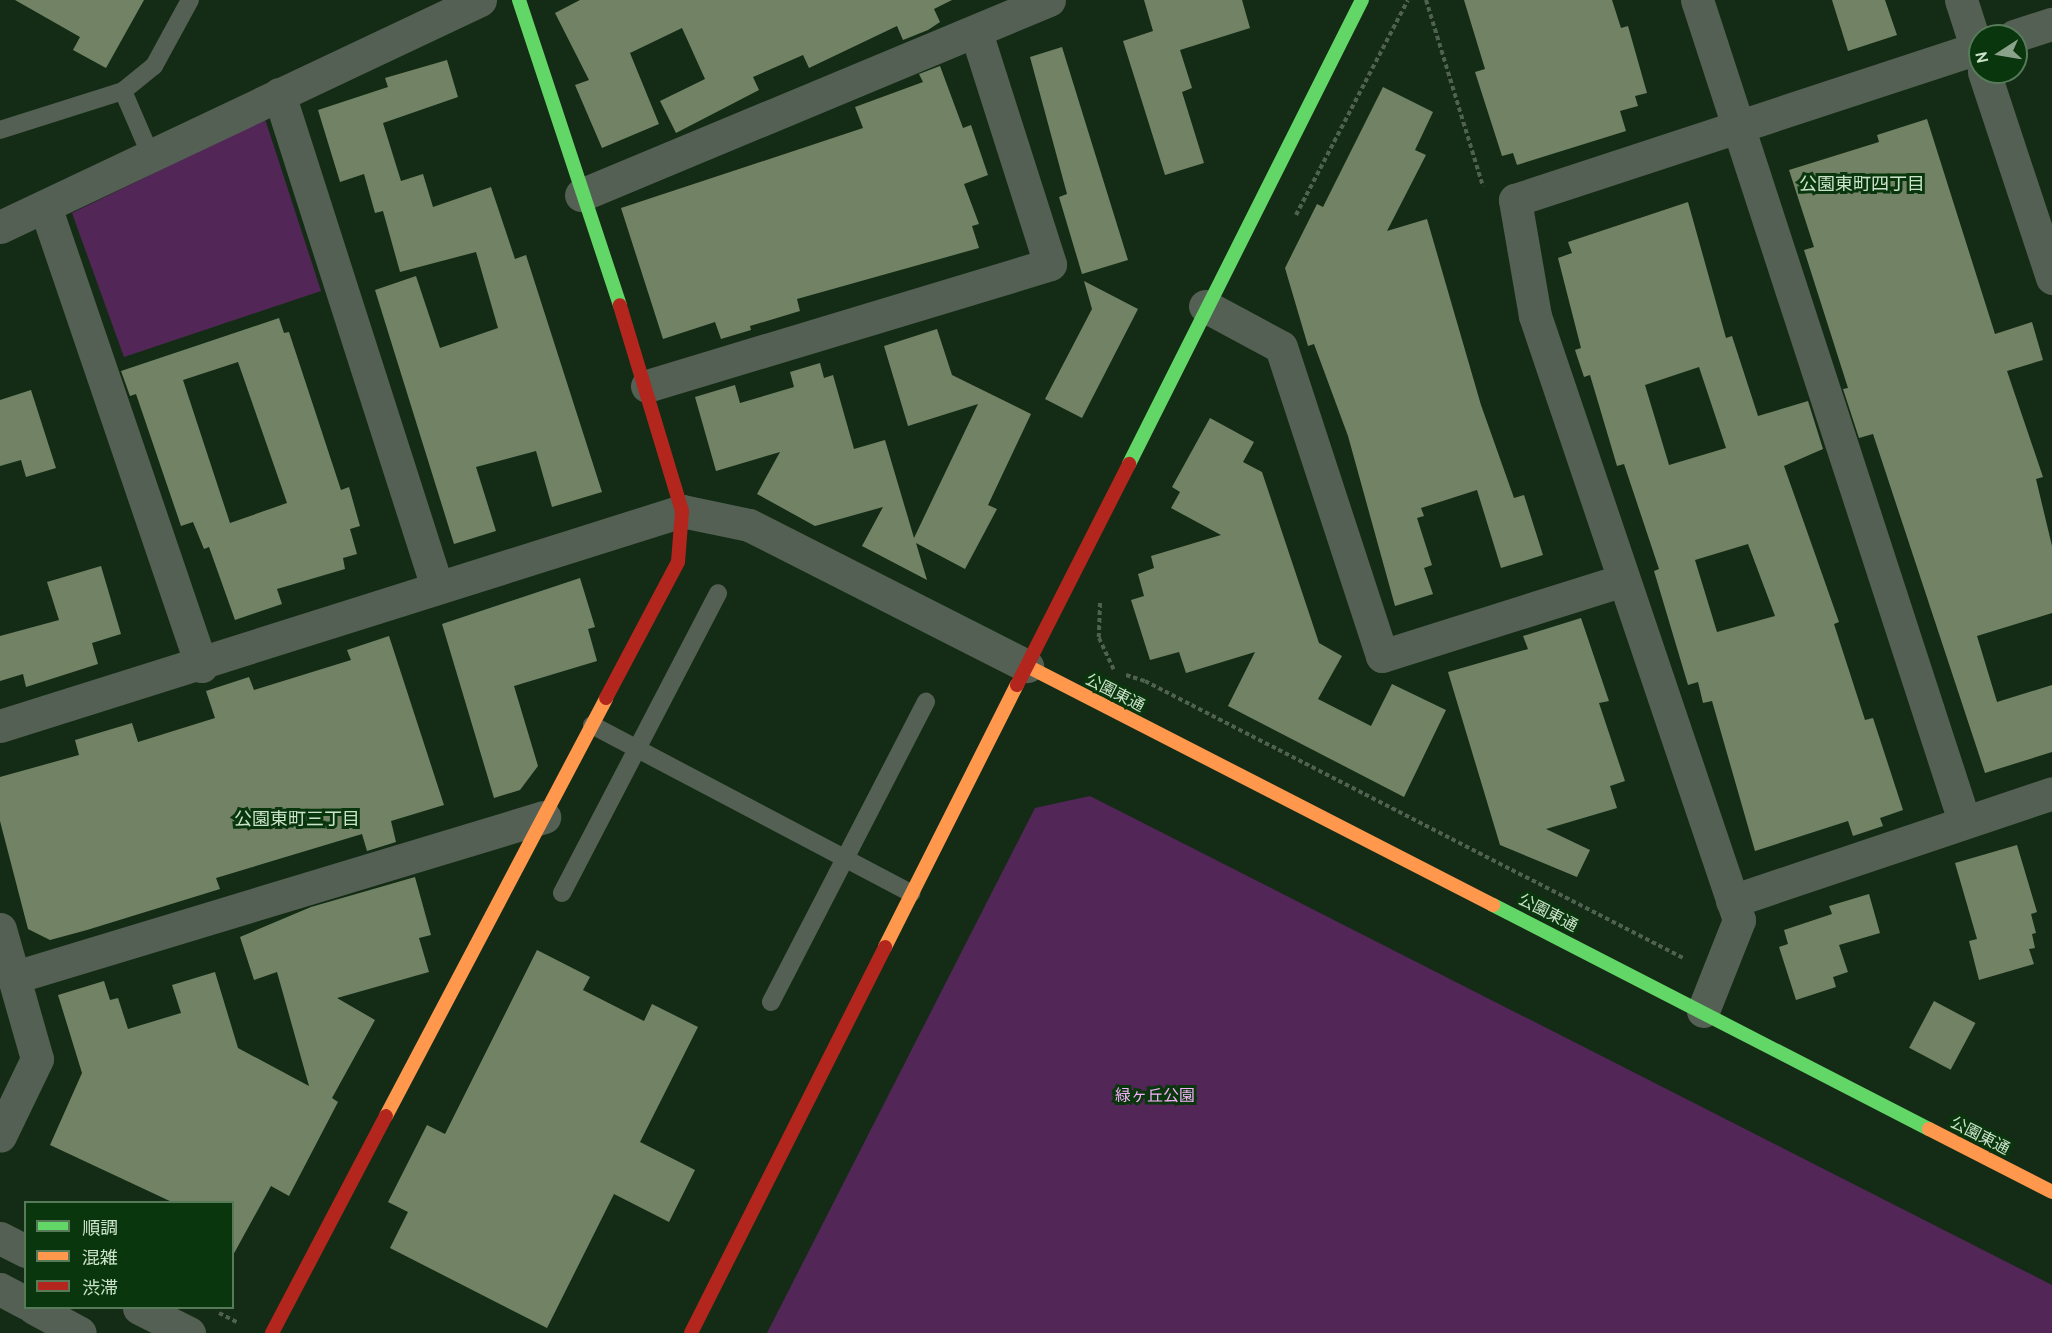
<!DOCTYPE html>
<html>
<head>
<meta charset="utf-8">
<style>
  body { margin:0 }
  #map { position:relative; width:2052px; height:1333px; overflow:hidden; background:#142c15; font-family:Cabin,"Noto Sans JP",sans-serif }
  div>[style] { position:absolute }
  .green>* { inset:0; background:#532658 }
  .building>* { inset:0; background:#728365; transform-origin:0 0 }
  .path>* { height:4px; margin-top:-2px; transform-origin:0; background:repeating-linear-gradient(90deg,#516151 0 4.5px,transparent 0 7.5px) }
  .lane>* { height:18px; margin:-9px; padding:0 9px; transform-origin:9px; border-radius:9px; background:#536053 }
  .street>* { height:33px; margin:-16.5px; padding:0 16.5px; transform-origin:16.5px; border-radius:16.5px; background:#536053 }
  .fast>* { height:14px; margin:-7px; padding:0 7px; transform-origin:7px; border-radius:7px; background:#63d668 }
  .slow>* { height:14px; margin:-7px; padding:0 7px; transform-origin:7px; border-radius:7px; background:#ff974d }
  .jam>* { height:14px; margin:-7px; padding:0 7px; transform-origin:7px; border-radius:7px; background:#b3261e }
  span { translate:-50% -50%; white-space:nowrap; text-align:center; line-height:1.15; -webkit-text-stroke:6px #0a360d; paint-order:stroke }
  .street-label { font-size:16px; color:#cbe3ca }
  .park-label { font-size:16px; color:#f9b1fe }
  .neighbourhood-label { font-size:18px; color:#cbe3ca }
  .legend { position:absolute; left:24px; top:1201px; width:210px; height:108px; box-sizing:border-box; background:#0a360d; border:2px solid #577b59; margin:0; padding:8px 10px; list-style:none; font-size:18px; color:#cbe3ca }
  .legend li { display:flex; align-items:center; gap:12px; height:30px }
  .legend b { width:30px; border:2px solid #577b59 }
  .north { position:absolute; left:1968px; top:24px; width:60px; height:60px; box-sizing:border-box; background:#0a360d; border:2px solid #577b59; border-radius:50%; rotate:258deg; font-size:16px; font-weight:700; line-height:24px; text-align:center; color:#cbe3ca }
  .north::after { content:''; display:block; margin:auto; width:21px; height:27px; background:#8ba38b; clip-path:polygon(50% 0,100% 100%,50% 72%,0 100%) }
</style>
</head>
<body>
<div id="map">
  <div class="green">
    <div style="clip-path:polygon(265px 119px,321px 291px,124px 357px,72px 213px)"></div>
    <div style="clip-path:polygon(1090px 796px,2052px 1285px,2052px 1333px,767px 1333px,1035px 808px)"></div>
  </div>
  <div class="building">
    <div style="clip-path:polygon(15px 0,144px 0,106px 68px,73px 50px,80px 37px)"></div>
    <div style="clip-path:polygon(580px 0,952px 0,934px 9px,940px 22px,928px 30px,903px 40px,897px 26px,809px 68px,803px 55px,753px 77px,759px 90px,676px 133px,660px 101px,705px 79px,682px 28px,630px 53px,659px 124px,602px 148px,575px 85px,589px 80px,555px 13px)"></div>
    <div style="clip-path:polygon(1144px 0,1242px 0,1250px 28px,1180px 50px,1192px 88px,1182px 92px,1204px 163px,1165px 175px,1123px 41px,1153px 31px)"></div>
    <div style="clip-path:polygon(1464px 0,1612px 0,1621px 28px,1628px 26px,1647px 93px,1635px 96px,1638px 106px,1620px 111px,1626px 131px,1517px 165px,1513px 153px,1502px 156px,1475px 72px,1485px 69px)"></div>
    <div style="clip-path:polygon(1832px 0,1885px 0,1897px 35px,1848px 51px)"></div>
    <div style="clip-path:polygon(1062px 47px,1128px 260px,1082px 274px,1059px 197px,1067px 194px,1030px 57px)"></div>
    <div style="clip-path:polygon(447px 60px,458px 97px,383px 123px,401px 181px,423px 174px,433px 207px,491px 187px,515px 259px,526px 255px,602px 492px,552px 507px,536px 451px,476px 467px,496px 531px,454px 544px,375px 290px,416px 276px,440px 348px,498px 328px,476px 252px,400px 272px,383px 211px,375px 213px,364px 174px,340px 182px,318px 110px,388px 87px,385px 78px)"></div>
    <div style="clip-path:polygon(940px 66px,963px 128px,971px 125px,988px 175px,964px 184px,979px 224px,972px 226px,979px 248px,797px 299px,800px 311px,750px 326px,751px 330px,721px 339px,715px 322px,663px 339px,621px 208px,863px 128px,855px 107px,923px 82px,919px 74px)"></div>
    <div style="clip-path:polygon(1383px 87px,1433px 112px,1415px 150px,1426px 155px,1387px 231px,1427px 219px,1481px 405px,1514px 498px,1524px 495px,1543px 555px,1501px 568px,1477px 490px,1421px 508px,1424px 516px,1417px 518px,1432px 565px,1424px 568px,1433px 594px,1395px 606px,1348px 436px,1314px 344px,1308px 346px,1285px 268px,1317px 204px,1323px 207px)"></div>
    <div style="clip-path:polygon(1927px 119px,1995px 334px,2032px 322px,2043px 360px,2007px 371px,2043px 477px,2036px 479px,2052px 546px,2052px 613px,1977px 636px,1997px 702px,2052px 685px,2052px 752px,1985px 773px,1873px 434px,1859px 438px,1843px 389px,1848px 388px,1804px 250px,1814px 247px,1789px 170px,1879px 142px,1877px 135px)"></div>
    <div style="clip-path:polygon(evenodd,1688px 202px,1726px 338px,1732px 336px,1758px 416px,1808px 401px,1823px 449px,1784px 466px,1839px 622px,1834px 624px,1865px 720px,1873px 718px,1903px 810px,1880px 818px,1883px 826px,1853px 836px,1848px 821px,1755px 851px,1712px 701px,1703px 703px,1698px 682px,1688px 685px,1654px 571px,1659px 569px,1624px 464px,1617px 466px,1590px 375px,1584px 377px,1575px 350px,1581px 348px,1558px 258px,1572px 253px,1568px 242px,1688px 202px,1699px 367px,1726px 448px,1669px 465px,1645px 385px,1699px 367px,1688px 202px,1748px 544px,1775px 616px,1717px 632px,1695px 560px,1748px 544px)"></div>
    <div style="clip-path:polygon(1084px 281px,1138px 309px,1082px 418px,1045px 399px,1092px 309px)"></div>
    <div style="clip-path:polygon(evenodd,279px 318px,284px 333px,289px 332px,341px 490px,349px 487px,360px 526px,350px 529px,357px 554px,343px 558px,345px 569px,277px 589px,282px 604px,235px 620px,209px 547px,204px 549px,193px 522px,181px 526px,136px 394px,130px 396px,121px 371px,279px 318px,238px 362px,287px 503px,230px 523px,183px 380px,238px 362px)"></div>
    <div style="clip-path:polygon(937px 329px,952px 375px,1031px 414px,988px 505px,997px 509px,965px 569px,916px 543px,927px 580px,862px 546px,883px 507px,815px 526px,757px 494px,780px 452px,716px 471px,695px 397px,735px 385px,740px 403px,794px 387px,790px 372px,820px 363px,824px 378px,833px 375px,854px 449px,885px 440px,914px 538px,978px 404px,908px 426px,884px 346px)"></div>
    <div style="clip-path:polygon(31px 390px,56px 468px,26px 477px,21px 460px,0 466px,0 400px)"></div>
    <div style="clip-path:polygon(1210px 418px,1254px 442px,1243px 462px,1262px 472px,1319px 643px,1342px 656px,1318px 699px,1371px 726px,1392px 684px,1446px 710px,1404px 797px,1228px 706px,1255px 652px,1186px 673px,1179px 652px,1150px 660px,1131px 600px,1144px 596px,1138px 574px,1154px 568px,1151px 556px,1221px 535px,1171px 508px,1180px 492px,1172px 487px)"></div>
    <div style="clip-path:polygon(101px 566px,121px 634px,92px 643px,98px 664px,26px 687px,23px 674px,0 681px,0 636px,59px 620px,47px 582px)"></div>
    <div style="clip-path:polygon(580px 578px,595px 627px,588px 629px,597px 661px,514px 686px,538px 766px,520px 790px,494px 798px,442px 624px)"></div>
    <div style="clip-path:polygon(1581px 618px,1609px 701px,1599px 703px,1625px 781px,1610px 786px,1617px 808px,1546px 829px,1590px 850px,1577px 877px,1500px 845px,1448px 672px,1528px 649px,1523px 636px)"></div>
    <div style="clip-path:polygon(389px 636px,444px 805px,391px 821px,396px 842px,367px 851px,362px 834px,216px 878px,220px 889px,87px 930px,50px 940px,28px 929px,0 821px,0 777px,79px 755px,75px 740px,132px 723px,138px 742px,215px 718px,206px 691px,249px 677px,254px 690px,351px 660px,347px 650px)"></div>
    <div style="clip-path:polygon(2017px 845px,2037px 912px,2031px 914px,2036px 933px,2032px 934px,2035px 948px,2029px 949px,2034px 964px,1979px 980px,1969px 941px,1977px 939px,1955px 863px)"></div>
    <div style="clip-path:polygon(415px 877px,431px 935px,419px 938px,429px 972px,337px 998px,375px 1020px,332px 1098px,338px 1102px,289px 1196px,271px 1186px,232px 1257px,232px 1203px,174px 1203px,50px 1145px,82px 1073px,58px 995px,104px 981px,110px 1000px,118px 998px,128px 1029px,181px 1013px,172px 985px,215px 972px,238px 1048px,309px 1086px,277px 972px,254px 980px,240px 937px,311px 907px)"></div>
    <div style="clip-path:polygon(1869px 894px,1880px 933px,1839px 945px,1848px 972px,1833px 977px,1836px 987px,1796px 1000px,1779px 947px,1788px 944px,1784px 930px,1832px 914px,1829px 906px)"></div>
    <div style="clip-path:polygon(537px 950px,590px 977px,583px 990px,644px 1021px,652px 1004px,698px 1027px,640px 1142px,695px 1170px,669px 1222px,614px 1194px,547px 1328px,390px 1248px,408px 1212px,388px 1202px,427px 1125px,445px 1134px)"></div>
    <div style="left:1934px;top:1001px;width:47px;height:53px;rotate:28deg"></div>
  </div>
  <div class="path">
    <div style="left:1426px;top:0;width:195px;rotate:73deg"></div>
    <div style="left:1296px;top:215px;width:242px;rotate:-62.5deg"></div>
    <div style="left:1100px;top:603px;width:35px;rotate:92deg"></div>
    <div style="left:1099px;top:638px;width:35px;rotate:65deg"></div>
    <div style="left:1126px;top:675px;width:20px;rotate:18deg"></div>
    <div style="left:1145px;top:681px;width:607px;rotate:27.24deg"></div>
    <div style="left:219px;top:1313px;width:22px;rotate:27deg"></div>
  </div>
  <div class="lane">
    <div style="left:123px;top:91px;width:71px;rotate:66.7deg"></div>
    <div style="left:0;top:130px;width:129px;rotate:-17.6deg"></div>
    <div style="left:123px;top:91px;width:40px;rotate:-39deg"></div>
    <div style="left:154px;top:66px;width:75px;rotate:-61.4deg"></div>
    <div style="left:592px;top:725px;width:361px;rotate:27.8deg"></div>
    <div style="left:562px;top:893px;width:338px;rotate:-62.5deg"></div>
    <div style="left:771px;top:1002px;width:338px;rotate:-62.7deg"></div>
  </div>
  <div class="street">
    <div style="left:1697px;top:0;width:863px;rotate:71.98deg"></div>
    <div style="left:1961px;top:0;width:62px;rotate:72.1deg"></div>
    <div style="left:2014px;top:36px;width:40px;rotate:-18deg"></div>
    <div style="left:1984px;top:72px;width:217px;rotate:71.7deg"></div>
    <div style="left:279px;top:94px;width:518px;rotate:72.23deg"></div>
    <div style="left:581px;top:195px;width:507px;rotate:-22.62deg"></div>
    <div style="left:45px;top:206px;width:486px;rotate:71.2deg"></div>
    <div style="left:0;top:227px;width:531px;rotate:-25.31deg"></div>
    <div style="left:1205px;top:306px;width:86px;rotate:28.3deg"></div>
    <div style="left:1281px;top:347px;width:325px;rotate:71.9deg"></div>
    <div style="left:1382px;top:656px;width:253px;rotate:-17.5deg"></div>
    <div style="left:647px;top:386px;width:421px;rotate:-16.8deg"></div>
    <div style="left:1050px;top:264px;width:244px;rotate:-107.7deg"></div>
    <div style="left:0;top:726px;width:715px;rotate:-17.5deg"></div>
    <div style="left:682px;top:511px;width:68px;rotate:11.8deg"></div>
    <div style="left:749px;top:525px;width:312px;rotate:26.9deg"></div>
    <div style="left:1732px;top:901px;width:338px;rotate:-18.6deg"></div>
    <div style="left:0;top:929px;width:135px;rotate:74.1deg"></div>
    <div style="left:37px;top:1059px;width:85px;rotate:115.7deg"></div>
    <div style="left:15px;top:977px;width:553px;rotate:-16.83deg"></div>
    <div style="left:1703px;top:1011px;width:98px;rotate:-68.4deg"></div>
    <div style="left:1739px;top:920px;width:638px;rotate:-108.66deg"></div>
    <div style="left:1535px;top:316px;width:118px;rotate:-99.8deg"></div>
    <div style="left:1515px;top:200px;width:490px;rotate:-18.2deg"></div>
    <div style="left:0;top:1238px;width:29px;rotate:27deg"></div>
    <div style="left:0;top:1289px;width:30px;rotate:28deg"></div>
    <div style="left:34px;top:1308px;width:52px;rotate:28.5deg"></div>
    <div style="left:139px;top:1308px;width:56px;rotate:26.6deg"></div>
  </div>
  <div class="fast">
    <div style="left:519px;top:0;width:321px;rotate:71.7deg"></div>
    <div style="left:1129px;top:464px;width:519px;rotate:-63.34deg"></div>
    <div style="left:1493px;top:905px;width:490px;rotate:27.2deg"></div>
  </div>
  <div class="slow">
    <div style="left:1027px;top:666px;width:524px;rotate:27.15deg"></div>
    <div style="left:885px;top:947px;width:293px;rotate:-63.3deg"></div>
    <div style="left:386px;top:1116px;width:472px;rotate:-62.2deg"></div>
    <div style="left:1929px;top:1129px;width:138px;rotate:27.1deg"></div>
  </div>
  <div class="jam">
    <div style="left:1017px;top:685px;width:248px;rotate:-63.1deg"></div>
    <div style="left:606px;top:698px;width:154px;rotate:-62.1deg"></div>
    <div style="left:678px;top:562px;width:51px;rotate:-85.5deg"></div>
    <div style="left:682px;top:511px;width:215px;rotate:-106.8deg"></div>
    <div style="left:272px;top:1333px;width:245px;rotate:-62.3deg"></div>
    <div style="left:691px;top:1333px;width:432px;rotate:-63.3deg"></div>
  </div>
  <div class="street-label">
    <span style="left:1115px;top:693px;rotate:27deg">公園東通</span>
    <span style="left:1548px;top:913px;rotate:27deg">公園東通</span>
    <span style="left:1980px;top:1136px;rotate:27deg">公園東通</span>
  </div>
  <div class="park-label">
    <span style="left:1155px;top:1096px">緑ヶ丘公園</span>
  </div>
  <div class="neighbourhood-label">
    <span style="left:1862px;top:184px">公園東町四丁目</span>
    <span style="left:297px;top:819px">公園東町三丁目</span>
  </div>
  <ul class="legend">
  <li><b style="height:8px;background:#63d668"></b>順調</li>
  <li><b style="height:8px;background:#ff974d"></b>混雑</li>
  <li><b style="height:8px;background:#b3261e"></b>渋滞</li>
  </ul>
  <div class="north">N</div>
</div>
</body>
</html>
